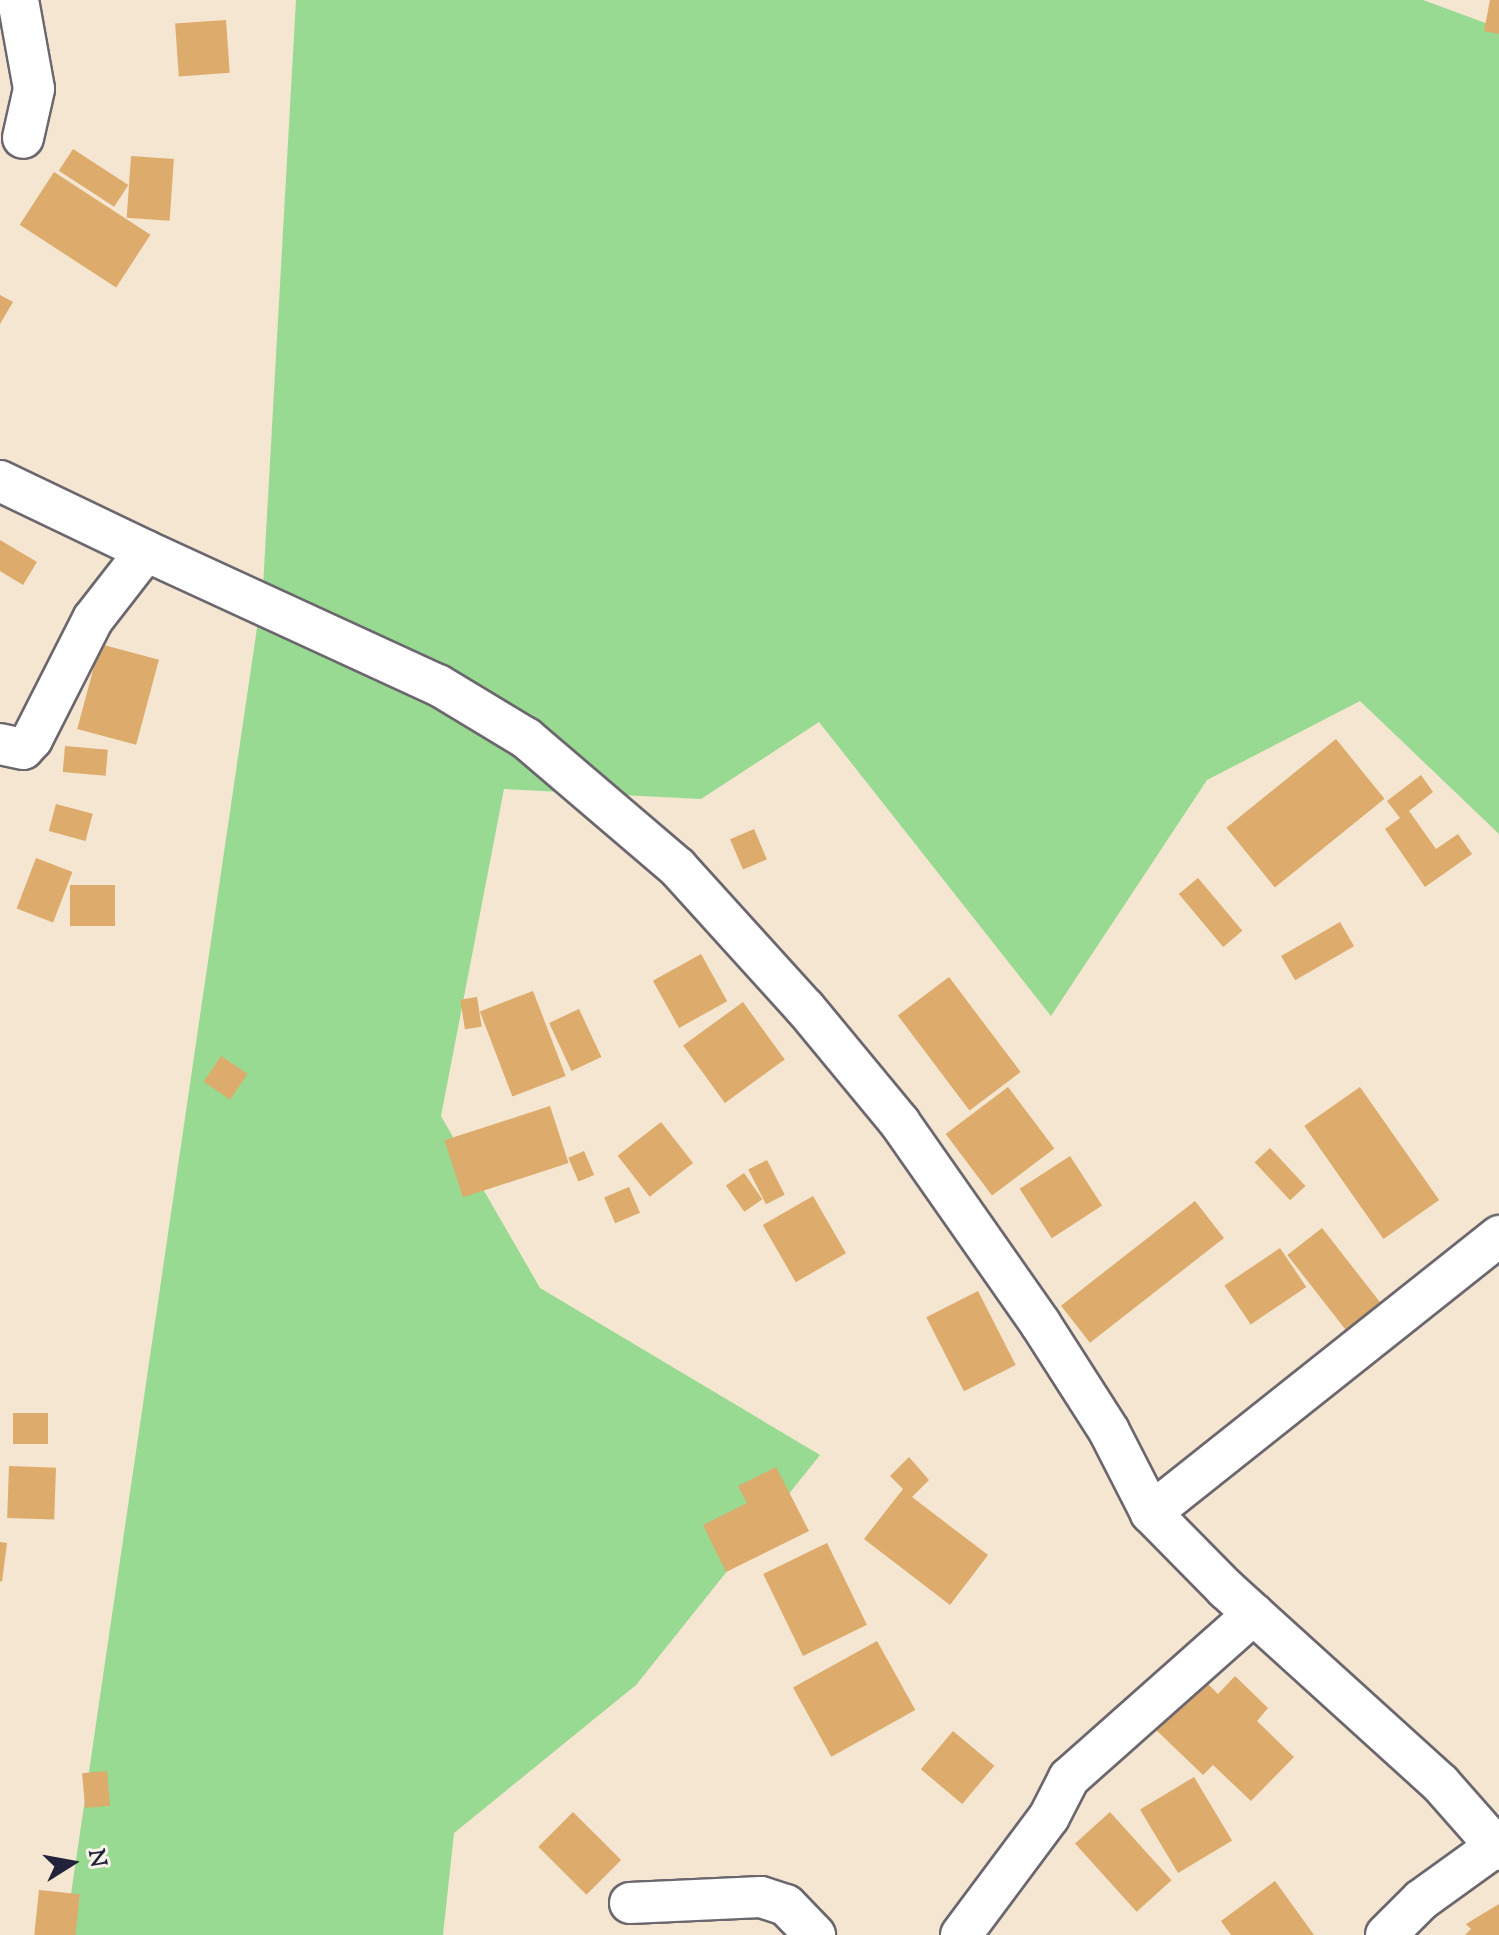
<!DOCTYPE html>
<html>
<head>
<meta charset="utf-8">
<style>
  body { margin:0 }
  #map { position:relative; width:1499px; height:1935px; overflow:hidden; background:#f4e6d0; font-family:"Sorts Mill Goudy",serif }
  div>[style] { position:absolute }
  .green>* { inset:0; background:#98da91 }
  .building>* { inset:0; background:#ddab6b; transform-origin:0 0 }
  .roads { filter:drop-shadow(2px 0 #6c676f) drop-shadow(-2px 0 #6c676f) drop-shadow(0 2px #6c676f) drop-shadow(0 -2px #6c676f) }
  .street>* { height:40px; margin:-20px; padding:0 20px; transform-origin:20px; border-radius:20px; background:#fff }
  span { translate:-50% -50%; white-space:nowrap; text-align:center; line-height:1.15; -webkit-text-stroke:6px #f7f3e8; paint-order:stroke }
  .north { position:absolute; left:32px; top:1823px; width:80px; height:80px; -webkit-text-stroke:6px #f7f3e8; paint-order:stroke; rotate:79deg; font-size:22px; font-weight:700; line-height:32px; text-align:center; color:#22223b }
  .north::after { content:''; display:block; margin:auto; width:28px; height:36px; background:#22223b; clip-path:polygon(50% 0,100% 100%,50% 72%,0 100%) }
</style>
</head>
<body>
<div id="map">
  <div class="green">
    <div style="clip-path:polygon(296px 0,1423px 0,1499px 28px,1499px 834px,1360px 701px,1207px 780px,1051px 1016px,819px 722px,701px 799px,504px 789px,441px 1116px,540px 1288px,820px 1455px,636px 1685px,454px 1833px,443px 1935px,65px 1935px,263px 587px)"></div>
  </div>
  <div class="building">
    <div style="clip-path:polygon(1490px 0,1499px 0,1499px 34px,1484px 31px)"></div>
    <div style="left:226px;top:20px;width:53px;height:51px;rotate:86deg"></div>
    <div style="left:73px;top:149px;width:66px;height:26px;rotate:33deg"></div>
    <div style="left:131px;top:156px;width:43px;height:62px;rotate:4deg"></div>
    <div style="left:54px;top:172px;width:115px;height:63px;rotate:33deg"></div>
    <div style="clip-path:polygon(0 295px,13px 302px,0 324px)"></div>
    <div style="clip-path:polygon(0 540px,37px 562px,23px 585px,0 571px)"></div>
    <div style="left:100px;top:644px;width:61px;height:88px;rotate:15deg"></div>
    <div style="left:1336px;top:739px;width:77px;height:141px;rotate:51deg"></div>
    <div style="left:65px;top:746px;width:43px;height:26px;rotate:5deg"></div>
    <div style="clip-path:polygon(1421px 775px,1433px 792px,1409px 811px,1436px 849px,1458px 834px,1472px 854px,1425px 887px,1385px 829px,1400px 818px,1387px 801px)"></div>
    <div style="left:56px;top:804px;width:38px;height:28px;rotate:15deg"></div>
    <div style="left:754px;top:829px;width:33px;height:26px;rotate:67deg"></div>
    <div style="left:36px;top:858px;width:39px;height:54px;rotate:21deg"></div>
    <div style="left:1198px;top:878px;width:69px;height:25px;rotate:50deg"></div>
    <div style="left:70px;top:885px;width:45px;height:41px"></div>
    <div style="left:1340px;top:922px;width:28px;height:68px;rotate:60deg"></div>
    <div style="left:701px;top:954px;width:54px;height:55px;rotate:61deg"></div>
    <div style="left:949px;top:977px;width:119px;height:64px;rotate:53deg"></div>
    <div style="left:533px;top:991px;width:91px;height:57px;rotate:69deg"></div>
    <div style="left:477px;top:997px;width:30px;height:17px;rotate:81deg"></div>
    <div style="left:743px;top:1002px;width:71px;height:74px;rotate:54deg"></div>
    <div style="left:579px;top:1009px;width:53px;height:33px;rotate:65deg"></div>
    <div style="left:221px;top:1056px;width:32px;height:31px;rotate:34deg"></div>
    <div style="left:1008px;top:1087px;width:77px;height:78px;rotate:53deg"></div>
    <div style="left:1360px;top:1087px;width:138px;height:68px;rotate:55deg"></div>
    <div style="left:550px;top:1106px;width:60px;height:111px;rotate:72deg"></div>
    <div style="left:661px;top:1122px;width:52px;height:55px;rotate:52deg"></div>
    <div style="left:1270px;top:1148px;width:52px;height:21px;rotate:47deg"></div>
    <div style="left:584px;top:1151px;width:26px;height:17px;rotate:67deg"></div>
    <div style="left:1070px;top:1156px;width:59px;height:60px;rotate:57deg"></div>
    <div style="left:767px;top:1160px;width:39px;height:21px;rotate:63deg"></div>
    <div style="left:744px;top:1173px;width:32px;height:22px;rotate:55deg"></div>
    <div style="left:629px;top:1187px;width:28px;height:27px;rotate:67deg"></div>
    <div style="left:813px;top:1196px;width:66px;height:58px;rotate:60deg"></div>
    <div style="left:1195px;top:1201px;width:47px;height:170px;rotate:52deg"></div>
    <div style="left:1322px;top:1228px;width:95px;height:44px;rotate:52deg"></div>
    <div style="left:1280px;top:1248px;width:47px;height:67px;rotate:56deg"></div>
    <div style="left:978px;top:1291px;width:83px;height:58px;rotate:63deg"></div>
    <div style="left:13px;top:1413px;width:35px;height:31px"></div>
    <div style="clip-path:polygon(909px 1457px,929px 1480px,912px 1497px,988px 1555px,950px 1605px,864px 1539px,903px 1489px,890px 1476px)"></div>
    <div style="left:9px;top:1466px;width:47px;height:52px;rotate:2deg"></div>
    <div style="clip-path:polygon(776px 1467px,809px 1531px,726px 1572px,703px 1525px,747px 1503px,738px 1486px)"></div>
    <div style="clip-path:polygon(0 1542px,7px 1543px,2px 1582px,0 1581px)"></div>
    <div style="left:827px;top:1543px;width:91px;height:71px;rotate:64deg"></div>
    <div style="left:877px;top:1641px;width:79px;height:96px;rotate:61deg"></div>
    <div style="clip-path:polygon(1235px 1676px,1268px 1708px,1257px 1721px,1294px 1757px,1251px 1801px,1213px 1765px,1203px 1775px,1153px 1727px,1201px 1677px,1218px 1694px)"></div>
    <div style="left:953px;top:1731px;width:54px;height:50px;rotate:40deg"></div>
    <div style="left:107px;top:1771px;width:35px;height:25px;rotate:85deg"></div>
    <div style="left:1194px;top:1777px;width:74px;height:63px;rotate:59deg"></div>
    <div style="left:573px;top:1812px;width:68px;height:49px;rotate:45deg"></div>
    <div style="left:1110px;top:1812px;width:92px;height:47px;rotate:48deg"></div>
    <div style="clip-path:polygon(1275px 1881px,1314px 1935px,1231px 1935px,1221px 1921px)"></div>
    <div style="left:39px;top:1890px;width:41px;height:45px;rotate:6deg"></div>
    <div style="clip-path:polygon(1499px 1904px,1499px 1935px,1465px 1935px,1471px 1929px,1466px 1924px)"></div>
  </div>
  <div class="roads">
    <div class="street">
      <div style="left:18px;top:0;width:90px;rotate:79.8deg"></div>
      <div style="left:34px;top:89px;width:50px;rotate:102.7deg"></div>
      <div style="left:0;top:481px;width:162px;rotate:25.6deg"></div>
      <div style="left:146px;top:551px;width:86px;rotate:127.9deg"></div>
      <div style="left:93px;top:619px;width:135px;rotate:116.9deg"></div>
      <div style="left:32px;top:739px;width:13px;rotate:132deg"></div>
      <div style="left:23px;top:749px;width:24px;rotate:-168deg"></div>
      <div style="left:146px;top:551px;width:321px;rotate:24.7deg"></div>
      <div style="left:438px;top:685px;width:103px;rotate:31.1deg"></div>
      <div style="left:526px;top:738px;width:199px;rotate:40.5deg"></div>
      <div style="left:677px;top:867px;width:190px;rotate:47.8deg"></div>
      <div style="left:805px;top:1008px;width:149px;rotate:50.4deg"></div>
      <div style="left:900px;top:1123px;width:244px;rotate:55deg"></div>
      <div style="left:1040px;top:1323px;width:128px;rotate:57.4deg"></div>
      <div style="left:1109px;top:1431px;width:92px;rotate:62.9deg"></div>
      <div style="left:1151px;top:1513px;width:107px;rotate:45.4deg"></div>
      <div style="left:1226px;top:1589px;width:289px;rotate:42.2deg"></div>
      <div style="left:1440px;top:1783px;width:89px;rotate:48.6deg"></div>
      <div style="left:1151px;top:1513px;width:445px;rotate:-38.5deg"></div>
      <div style="left:630px;top:1903px;width:131px;rotate:-2.6deg"></div>
      <div style="left:761px;top:1897px;width:26px;rotate:18deg"></div>
      <div style="left:786px;top:1905px;width:42px;rotate:46deg"></div>
      <div style="left:961px;top:1935px;width:147px;rotate:-53.3deg"></div>
      <div style="left:1049px;top:1817px;width:44px;rotate:-62.9deg"></div>
      <div style="left:1069px;top:1778px;width:247px;rotate:-41.6deg"></div>
      <div style="left:1386px;top:1935px;width:49px;rotate:-45deg"></div>
      <div style="left:1421px;top:1900px;width:92px;rotate:-35.8deg"></div>
    </div>
  </div>
  <div class="north">N</div>
</div>
</body>
</html>
